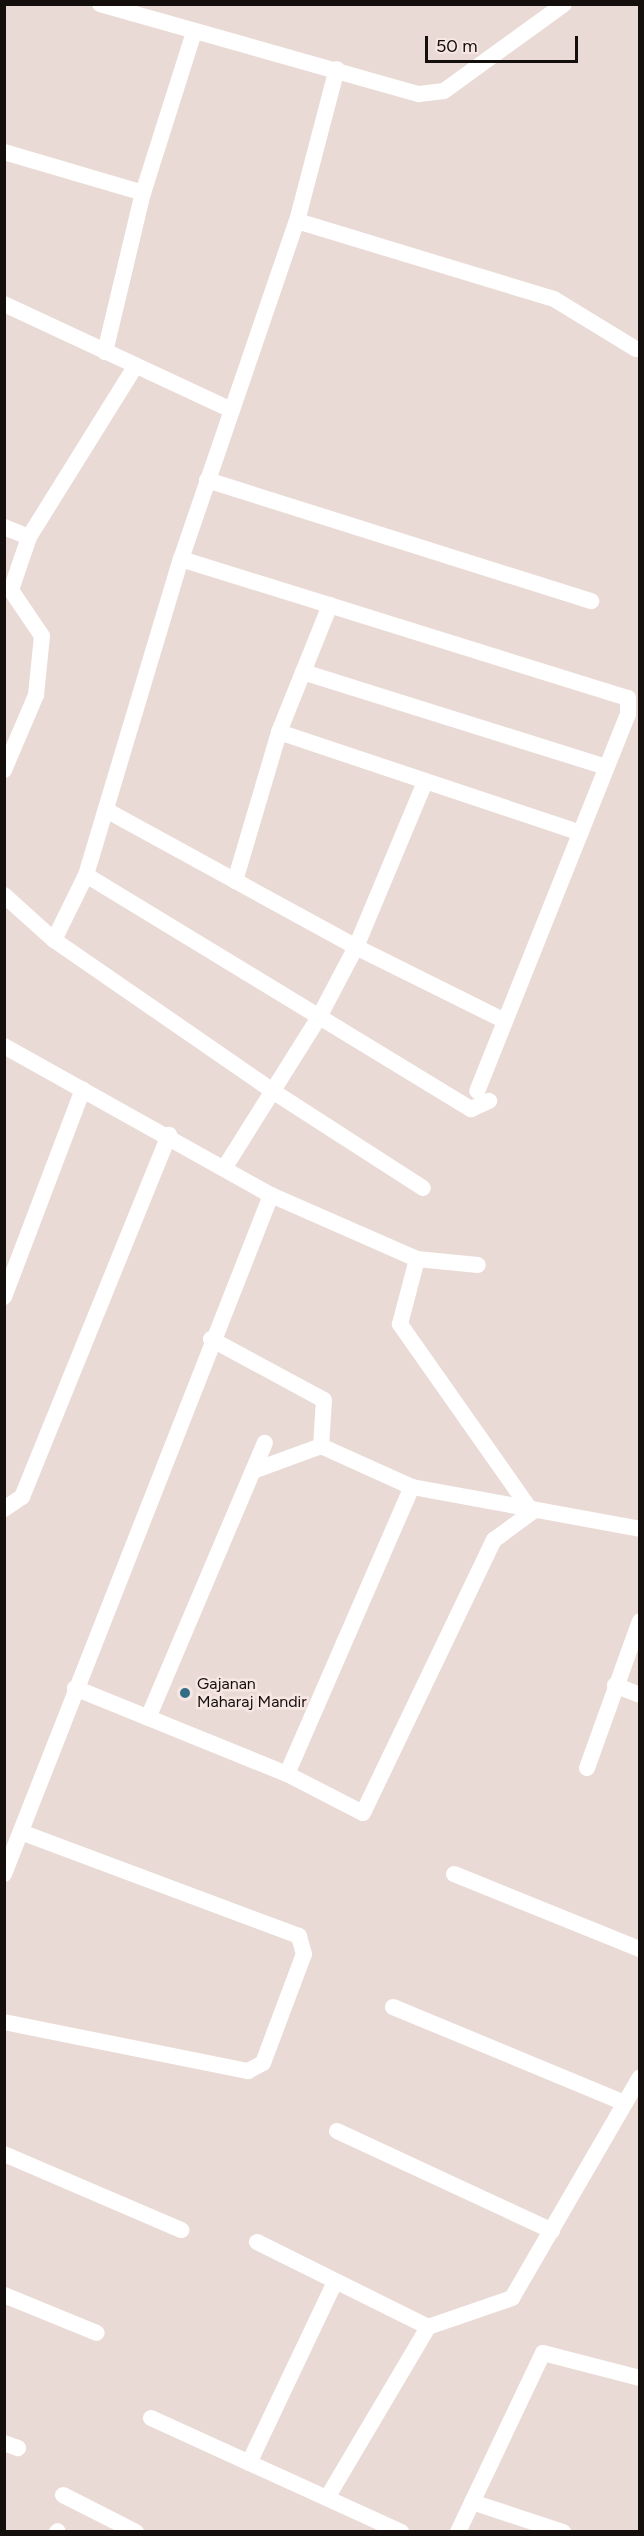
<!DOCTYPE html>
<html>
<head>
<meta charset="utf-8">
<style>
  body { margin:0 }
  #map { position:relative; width:644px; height:2536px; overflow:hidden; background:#eadad5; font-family:Figtree,sans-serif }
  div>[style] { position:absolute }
  .street>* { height:16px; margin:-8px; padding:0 8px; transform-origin:8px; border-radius:8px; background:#fff }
  .dots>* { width:16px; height:16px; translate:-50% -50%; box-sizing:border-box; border:3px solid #f7e7e3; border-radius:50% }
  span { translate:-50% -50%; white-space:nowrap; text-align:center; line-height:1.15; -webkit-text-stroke:5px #f7e7e3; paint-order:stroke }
  .poi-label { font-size:16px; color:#140f0d }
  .left { translate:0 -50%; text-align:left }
  .frame { position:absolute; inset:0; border:6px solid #140f0d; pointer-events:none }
  .scale { position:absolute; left:425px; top:36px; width:153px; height:27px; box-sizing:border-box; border:3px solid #140f0d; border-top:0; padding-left:8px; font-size:18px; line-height:21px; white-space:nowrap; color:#140f0d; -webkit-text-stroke:4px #f7e7e3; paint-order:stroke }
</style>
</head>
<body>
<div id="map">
  <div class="street">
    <div style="left:100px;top:4px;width:331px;rotate:15.8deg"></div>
    <div style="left:419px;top:94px;width:25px;rotate:-7deg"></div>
    <div style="left:444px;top:91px;width:148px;rotate:-35.9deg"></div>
    <div style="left:4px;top:152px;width:145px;rotate:16.4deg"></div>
    <div style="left:297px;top:221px;width:157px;rotate:-75.3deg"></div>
    <div style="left:4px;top:304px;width:251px;rotate:25deg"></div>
    <div style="left:105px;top:352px;width:163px;rotate:-76.6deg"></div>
    <div style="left:143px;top:193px;width:169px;rotate:-72.4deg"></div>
    <div style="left:207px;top:480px;width:403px;rotate:17.5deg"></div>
    <div style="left:4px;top:527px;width:27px;rotate:22deg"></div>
    <div style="left:181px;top:559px;width:468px;rotate:17.3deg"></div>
    <div style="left:628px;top:698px;width:16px;rotate:90deg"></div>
    <div style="left:628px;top:714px;width:406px;rotate:111.8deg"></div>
    <div style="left:303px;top:672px;width:318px;rotate:17.4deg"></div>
    <div style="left:279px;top:732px;width:318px;rotate:18.5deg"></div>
    <div style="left:4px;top:770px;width:82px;rotate:-66.9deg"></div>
    <div style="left:36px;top:695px;width:59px;rotate:-84.2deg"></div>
    <div style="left:42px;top:636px;width:55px;rotate:-124deg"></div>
    <div style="left:11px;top:590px;width:56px;rotate:-71.2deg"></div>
    <div style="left:29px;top:537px;width:200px;rotate:-58.1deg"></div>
    <div style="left:106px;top:810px;width:285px;rotate:28.7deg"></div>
    <div style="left:356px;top:947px;width:166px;rotate:26.4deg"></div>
    <div style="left:86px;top:875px;width:451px;rotate:31.3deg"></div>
    <div style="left:471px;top:1109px;width:20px;rotate:-24deg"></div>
    <div style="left:235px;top:881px;width:155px;rotate:-73.5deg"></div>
    <div style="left:279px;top:732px;width:137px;rotate:-68.1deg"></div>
    <div style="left:4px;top:895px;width:67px;rotate:42deg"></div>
    <div style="left:54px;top:940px;width:267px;rotate:34.6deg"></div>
    <div style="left:274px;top:1092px;width:177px;rotate:32.8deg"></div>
    <div style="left:54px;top:940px;width:72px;rotate:-63.8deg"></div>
    <div style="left:86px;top:875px;width:330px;rotate:-73.3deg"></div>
    <div style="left:181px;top:559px;width:357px;rotate:-71.1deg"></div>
    <div style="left:297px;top:221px;width:269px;rotate:16.9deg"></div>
    <div style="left:554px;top:299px;width:96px;rotate:31.4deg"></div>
    <div style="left:4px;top:1046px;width:306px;rotate:29.2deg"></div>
    <div style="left:271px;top:1195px;width:159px;rotate:23.7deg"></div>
    <div style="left:417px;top:1259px;width:61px;rotate:5.6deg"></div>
    <div style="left:225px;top:1167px;width:175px;rotate:-57.9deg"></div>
    <div style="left:318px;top:1019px;width:81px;rotate:-62.2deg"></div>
    <div style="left:356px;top:947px;width:179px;rotate:-67.3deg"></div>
    <div style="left:4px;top:1297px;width:222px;rotate:-69.2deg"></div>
    <div style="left:211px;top:1339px;width:128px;rotate:28.4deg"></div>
    <div style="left:324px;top:1400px;width:46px;rotate:93.7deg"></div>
    <div style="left:253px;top:1471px;width:72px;rotate:-20.2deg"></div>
    <div style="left:321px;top:1446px;width:100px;rotate:24.3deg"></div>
    <div style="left:4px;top:1509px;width:22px;rotate:-34deg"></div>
    <div style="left:22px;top:1497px;width:391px;rotate:-67.9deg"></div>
    <div style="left:615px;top:1685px;width:27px;rotate:22deg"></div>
    <div style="left:75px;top:1688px;width:229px;rotate:22.1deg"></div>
    <div style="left:287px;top:1774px;width:85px;rotate:27.2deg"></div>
    <div style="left:363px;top:1813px;width:303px;rotate:-64.4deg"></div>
    <div style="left:494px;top:1540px;width:47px;rotate:-36.4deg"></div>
    <div style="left:532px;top:1512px;width:230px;rotate:-125.1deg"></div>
    <div style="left:400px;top:1324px;width:67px;rotate:-75.3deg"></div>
    <div style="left:148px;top:1718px;width:299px;rotate:-67deg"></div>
    <div style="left:587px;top:1768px;width:156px;rotate:-70.2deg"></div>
    <div style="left:287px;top:1774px;width:313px;rotate:-66.5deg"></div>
    <div style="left:412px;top:1487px;width:232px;rotate:10.4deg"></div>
    <div style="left:4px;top:1874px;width:730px;rotate:-68.53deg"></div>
    <div style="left:454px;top:1874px;width:201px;rotate:22deg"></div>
    <div style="left:393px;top:2007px;width:251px;rotate:22.5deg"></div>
    <div style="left:4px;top:2022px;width:249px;rotate:11.4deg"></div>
    <div style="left:248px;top:2071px;width:17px;rotate:-28deg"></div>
    <div style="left:263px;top:2063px;width:116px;rotate:-69.4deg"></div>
    <div style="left:304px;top:1954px;width:19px;rotate:-106deg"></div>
    <div style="left:299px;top:1936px;width:297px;rotate:-159.5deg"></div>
    <div style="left:337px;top:2131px;width:237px;rotate:24.9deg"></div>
    <div style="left:4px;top:2154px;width:193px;rotate:23.2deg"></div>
    <div style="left:257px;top:2242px;width:191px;rotate:26.4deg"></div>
    <div style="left:4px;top:2295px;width:100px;rotate:22.2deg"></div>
    <div style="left:151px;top:2418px;width:275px;rotate:24.5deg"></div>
    <div style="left:4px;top:2443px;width:15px;rotate:20deg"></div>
    <div style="left:249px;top:2463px;width:200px;rotate:-64.6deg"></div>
    <div style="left:63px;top:2495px;width:82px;rotate:26.9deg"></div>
    <div style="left:327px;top:2498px;width:199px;rotate:-59.4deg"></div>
    <div style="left:428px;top:2327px;width:89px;rotate:-19deg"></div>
    <div style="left:512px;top:2298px;width:255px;rotate:-59.9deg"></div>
    <div style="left:472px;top:2502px;width:96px;rotate:18.2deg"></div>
    <div style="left:57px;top:2532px;width:1px;rotate:-45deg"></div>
    <div style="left:458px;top:2532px;width:198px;rotate:-64.6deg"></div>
    <div style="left:543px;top:2353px;width:100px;rotate:14.5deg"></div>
  </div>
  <div class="dots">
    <div style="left:185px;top:1693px;background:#336e86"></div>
  </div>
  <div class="poi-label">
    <span class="left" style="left:197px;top:1693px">Gajanan<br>Maharaj Mandir</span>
  </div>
  <div class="frame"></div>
  <div class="scale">50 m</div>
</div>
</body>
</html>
